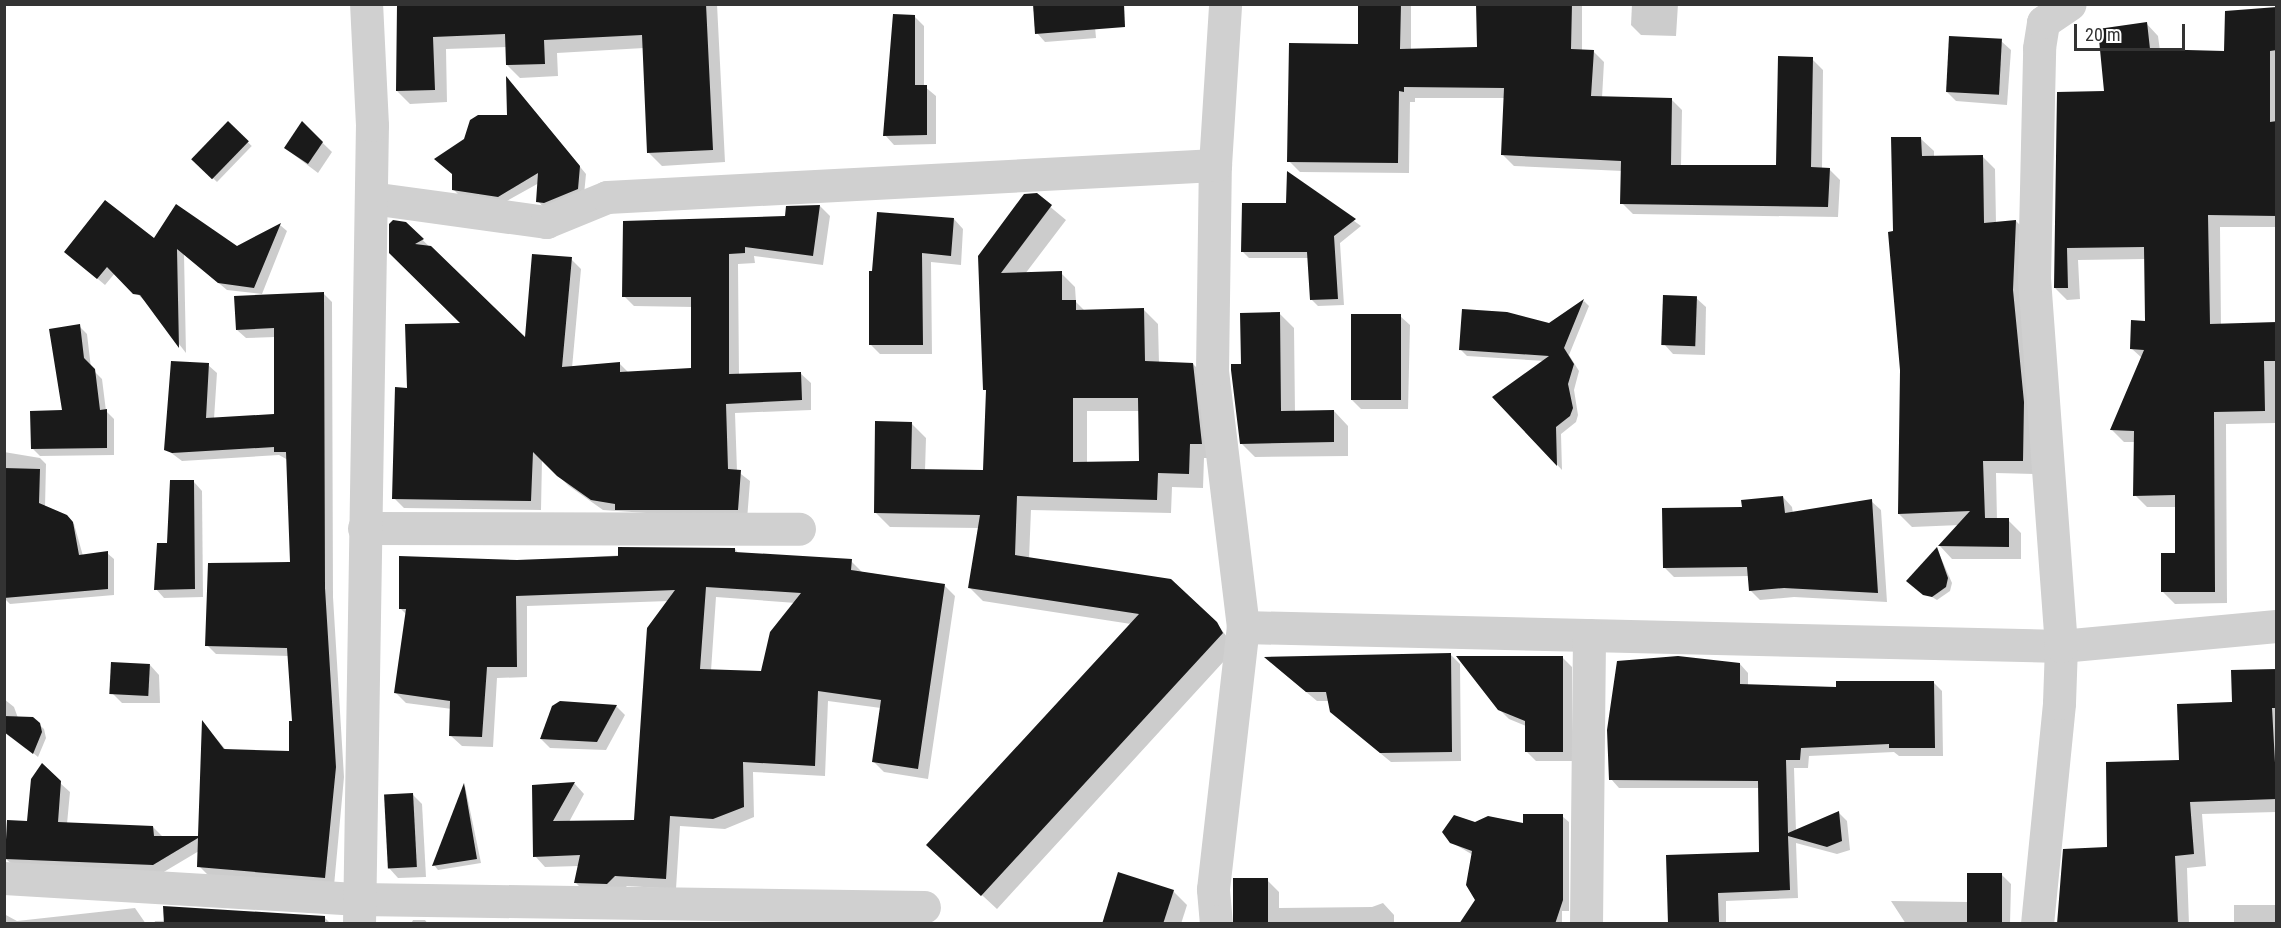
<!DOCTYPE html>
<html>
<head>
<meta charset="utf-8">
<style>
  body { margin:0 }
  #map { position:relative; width:2281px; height:928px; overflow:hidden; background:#fff; font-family:"Roboto Condensed",sans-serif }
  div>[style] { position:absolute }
  .shadow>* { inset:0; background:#0003; transform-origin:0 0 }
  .building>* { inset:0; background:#1a1a1a; transform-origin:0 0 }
  .minor>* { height:33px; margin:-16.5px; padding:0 16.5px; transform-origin:16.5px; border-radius:16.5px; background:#d0d0d0 }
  span { translate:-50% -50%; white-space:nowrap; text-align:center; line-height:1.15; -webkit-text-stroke:6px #fff; paint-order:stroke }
  .frame { position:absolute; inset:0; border:6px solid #333; pointer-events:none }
  .scale { position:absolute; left:2074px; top:24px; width:111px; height:27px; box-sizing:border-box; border:3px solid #333; border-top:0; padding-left:8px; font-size:18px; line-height:21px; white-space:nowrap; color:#333; -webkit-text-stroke:4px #fff; paint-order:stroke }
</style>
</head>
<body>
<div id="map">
  <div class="shadow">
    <div style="clip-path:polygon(399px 4px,717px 4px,725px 162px,662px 166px,649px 153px,644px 48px,557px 53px,558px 76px,520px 78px,507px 65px,507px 47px,446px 49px,447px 102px,410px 104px,397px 91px)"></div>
    <div style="clip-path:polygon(1093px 4px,1096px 38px,1045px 42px,1037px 33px)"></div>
    <div style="clip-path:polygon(1360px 4px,1411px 4px,1411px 51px,1479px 49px,1478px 4px,1582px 4px,1582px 51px,1593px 51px,1604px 62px,1602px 98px,1671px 99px,1682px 110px,1681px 166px,1778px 167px,1812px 59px,1823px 70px,1822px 169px,1829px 169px,1840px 180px,1838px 217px,1633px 214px,1622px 203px,1623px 171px,1514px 166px,1503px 155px,1505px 98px,1415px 98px,1415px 102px,1410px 102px,1409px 173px,1300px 172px,1289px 161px,1359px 45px)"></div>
    <div style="clip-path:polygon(1632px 4px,1678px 4px,1676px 36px,1641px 35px,1631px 25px)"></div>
    <div style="clip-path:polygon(2276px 9px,2276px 227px,2220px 227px,2221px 325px,2276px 324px,2276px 423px,2226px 424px,2227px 603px,2175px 604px,2163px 592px,2177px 555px,2176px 507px,2147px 507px,2135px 495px,2135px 442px,2124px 442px,2112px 430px,2142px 358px,2132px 349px,2146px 322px,2145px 259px,2078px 260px,2080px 299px,2067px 300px,2055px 288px,2106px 93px,2146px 23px,2158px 36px,2160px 51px,2225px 52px)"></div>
    <div style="clip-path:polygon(915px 17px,924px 26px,924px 86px,936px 96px,936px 144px,894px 145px,885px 135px)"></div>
    <div style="clip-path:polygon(2001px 41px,2011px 50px,2007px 105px,1956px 101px,1947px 92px)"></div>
    <div style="clip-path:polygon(512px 84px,586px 174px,584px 195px,544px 208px,538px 201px,539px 183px,505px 202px,460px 196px,454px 190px,508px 116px)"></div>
    <div style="left:228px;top:123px;width:33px;height:50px;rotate:44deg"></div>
    <div style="clip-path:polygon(302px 123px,332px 152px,318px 173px,285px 148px)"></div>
    <div style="clip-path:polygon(1921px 139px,1934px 151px,1934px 157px,1982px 156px,1995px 169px,1996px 223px,2016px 221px,2029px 234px,2036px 474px,1996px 473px,1997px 520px,2008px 520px,2021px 533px,2021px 559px,1952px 559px,1940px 546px,1960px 525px,1912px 527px,1899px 514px,1901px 370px,1894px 232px)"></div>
    <div style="clip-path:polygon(1289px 174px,1361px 226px,1340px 243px,1344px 305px,1318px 306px,1311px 299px,1309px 258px,1249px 258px,1242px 251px,1288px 204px)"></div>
    <div style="clip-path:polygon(evenodd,1036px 195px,1066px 220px,1025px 274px,1061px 273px,1075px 287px,1076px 302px,1085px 311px,1144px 310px,1158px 324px,1159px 363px,1193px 364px,1207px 378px,1216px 458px,1204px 458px,1203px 488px,1172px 487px,1171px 513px,1031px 510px,1029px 559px,1216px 623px,1236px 648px,997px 909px,943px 859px,1131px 624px,983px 601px,969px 587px,979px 528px,890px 527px,875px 512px,912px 424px,926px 438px,925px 471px,984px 472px,987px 392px,979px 257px,1036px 195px,1087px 411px,1140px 411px,1140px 463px,1087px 463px,1087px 411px)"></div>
    <div style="clip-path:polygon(820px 206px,830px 216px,823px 265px,754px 256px,755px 263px,738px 264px,739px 375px,800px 373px,811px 383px,811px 410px,735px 413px,737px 471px,750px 481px,747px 520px,603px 510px,569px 486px,542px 460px,541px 510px,404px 508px,394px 498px,409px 389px,463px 324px,390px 253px,405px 223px,526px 340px,571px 259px,581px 269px,572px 368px,619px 363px,629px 373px,693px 370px,693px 307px,634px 306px,624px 296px,786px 218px)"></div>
    <div style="clip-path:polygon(954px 219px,963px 229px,961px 265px,931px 262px,932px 354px,880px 354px,871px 345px,871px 272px)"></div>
    <div style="clip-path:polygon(280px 225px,287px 231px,262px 294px,227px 290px,184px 254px,186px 353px,146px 302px,115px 273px,105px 285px,66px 252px,154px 240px,237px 248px)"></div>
    <div style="clip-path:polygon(323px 293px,332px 302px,333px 597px,344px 777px,334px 886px,208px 875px,199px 866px,199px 851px,162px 873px,15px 867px,6px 859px,60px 783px,70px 792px,67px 824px,153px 827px,162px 836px,200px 838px,204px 724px,226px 750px,291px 753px,294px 722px,289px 656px,216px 654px,207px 645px,292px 563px,288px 460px,279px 455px,182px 461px,166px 449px,208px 365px,217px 373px,214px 419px,276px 415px,275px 337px,246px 338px,237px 330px)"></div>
    <div style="clip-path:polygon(1696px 298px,1706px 307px,1705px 355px,1673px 354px,1664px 344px)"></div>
    <div style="clip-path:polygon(1584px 301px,1589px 306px,1569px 355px,1579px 371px,1574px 390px,1578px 415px,1576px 422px,1561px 434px,1562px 470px,1494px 397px,1545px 361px,1467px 356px,1461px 350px,1549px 325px)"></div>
    <div style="clip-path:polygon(1280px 314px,1294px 328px,1295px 412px,1334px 411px,1348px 426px,1348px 456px,1255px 457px,1241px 443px,1242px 365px)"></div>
    <div style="clip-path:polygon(1400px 316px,1410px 325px,1408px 409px,1361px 409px,1351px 399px)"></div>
    <div style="clip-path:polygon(79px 326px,87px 334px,91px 368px,102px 379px,106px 411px,114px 419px,114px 455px,40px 456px,32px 448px,63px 412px)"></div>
    <div style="clip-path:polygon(4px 452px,40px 458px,46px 464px,45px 508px,74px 524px,83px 556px,107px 553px,114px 559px,114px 595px,10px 604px,4px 598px)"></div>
    <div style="clip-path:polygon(194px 482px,202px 491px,203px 597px,164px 598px,156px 589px)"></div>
    <div style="clip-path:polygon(1783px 497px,1792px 507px,1793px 514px,1871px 501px,1881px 510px,1887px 602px,1794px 597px,1760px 600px,1750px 590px,1749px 576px,1674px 577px,1664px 567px)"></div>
    <div style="clip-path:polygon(evenodd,735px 549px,739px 554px,851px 561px,862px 572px,944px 585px,955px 596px,928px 779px,884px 772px,873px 761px,881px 708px,828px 701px,825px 776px,753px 772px,754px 817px,725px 829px,680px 826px,676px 889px,627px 886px,618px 894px,586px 893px,576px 883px,579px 866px,545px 867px,535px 856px,534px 786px,574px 783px,584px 794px,569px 822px,635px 821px,669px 601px,527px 606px,527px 677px,497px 678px,493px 747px,462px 746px,451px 736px,452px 709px,406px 703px,395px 692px,406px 614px,400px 608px,517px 561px,735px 549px,716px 597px,796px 603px,762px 673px,711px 671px,716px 597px)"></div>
    <div style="clip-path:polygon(1937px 549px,1952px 583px,1950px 591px,1937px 600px,1912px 585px)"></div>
    <div style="clip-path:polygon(1450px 654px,1460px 664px,1461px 761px,1391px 762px,1341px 721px,1329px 701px,1317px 701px,1276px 667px)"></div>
    <div style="clip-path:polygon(1563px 658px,1572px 667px,1572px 761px,1536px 761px,1526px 751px,1526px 726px,1509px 719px,1499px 709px)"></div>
    <div style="clip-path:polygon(1740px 664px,1748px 673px,1748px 686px,1838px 688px,1934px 683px,1942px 691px,1943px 756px,1899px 756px,1894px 752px,1809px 756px,1808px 768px,1794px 768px,1796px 831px,1839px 813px,1847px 821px,1850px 850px,1837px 854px,1796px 843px,1798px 898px,1726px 901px,1726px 924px,1670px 924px,1761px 853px,1759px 788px,1619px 788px,1611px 779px)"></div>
    <div style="clip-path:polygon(150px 665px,159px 675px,160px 703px,122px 703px,113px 694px)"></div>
    <div style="clip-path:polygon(2276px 670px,2276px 812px,2202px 814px,2206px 866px,2187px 868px,2189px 924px,2061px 924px,2109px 849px,2181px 761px,2233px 703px)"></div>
    <div style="clip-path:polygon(4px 699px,14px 707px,18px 718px,32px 718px,44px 729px,46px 738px,38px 757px,4px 729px)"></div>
    <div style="clip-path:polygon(560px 703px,616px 706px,625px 715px,606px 750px,550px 748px,541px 739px)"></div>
    <div style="clip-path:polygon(465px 786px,481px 863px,438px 870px,434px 865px)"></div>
    <div style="clip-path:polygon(412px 794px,422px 804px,426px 877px,398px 878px,389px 868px)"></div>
    <div style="clip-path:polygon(1562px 816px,1569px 822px,1569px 911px,1562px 911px,1562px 924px,1461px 924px,1477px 901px,1473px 855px,1451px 842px,1475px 824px,1524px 825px)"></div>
    <div style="clip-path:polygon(2001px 874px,2011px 884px,2010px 924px,1906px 924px,1891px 901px,1968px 902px)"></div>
    <div style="clip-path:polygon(1235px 879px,1267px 880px,1279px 892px,1279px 908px,1372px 907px,1383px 903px,1394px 915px,1394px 924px,1234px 924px)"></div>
    <div style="clip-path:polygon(1173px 891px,1187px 905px,1181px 924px,1103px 924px)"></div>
    <div style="left:2276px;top:905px;width:19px;height:42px;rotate:90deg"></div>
    <div style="clip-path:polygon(135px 908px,146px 924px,4px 924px,4px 914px,17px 921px)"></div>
    <div style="clip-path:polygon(324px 917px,331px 924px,154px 924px,155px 921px)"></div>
    <div style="clip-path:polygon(413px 920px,425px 920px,428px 924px,411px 924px)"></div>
  </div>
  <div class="building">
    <div style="clip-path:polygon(397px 4px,706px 4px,713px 150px,647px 153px,642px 35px,544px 40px,545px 64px,506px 65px,505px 34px,433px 37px,435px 90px,396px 91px)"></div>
    <div style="clip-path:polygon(1033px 4px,1124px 4px,1125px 27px,1035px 34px)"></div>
    <div style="clip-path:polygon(1358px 4px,1401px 4px,1400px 49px,1477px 47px,1476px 4px,1572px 4px,1571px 49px,1594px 50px,1591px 96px,1672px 98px,1671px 165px,1776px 165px,1778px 56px,1813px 57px,1811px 167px,1830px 168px,1828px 207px,1620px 204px,1621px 161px,1501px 155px,1504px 88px,1404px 87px,1404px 92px,1399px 91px,1398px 163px,1287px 162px,1289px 43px,1358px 44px)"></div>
    <div style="clip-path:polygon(2277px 7px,2277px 50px,2270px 51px,2270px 122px,2277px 121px,2277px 216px,2208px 215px,2210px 324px,2277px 322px,2277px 361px,2264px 361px,2265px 411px,2214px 412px,2215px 592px,2161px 592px,2161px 553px,2175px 553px,2175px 495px,2133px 496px,2134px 431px,2110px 430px,2144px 350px,2130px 349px,2131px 320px,2145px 321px,2144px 247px,2067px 248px,2068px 288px,2054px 288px,2057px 92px,2104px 91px,2098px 29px,2147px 22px,2150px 49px,2224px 51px,2225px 11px)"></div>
    <div style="clip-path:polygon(893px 14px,915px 15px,915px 85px,927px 85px,927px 135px,883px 136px)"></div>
    <div style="left:1949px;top:36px;width:53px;height:56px;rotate:3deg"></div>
    <div style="clip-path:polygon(506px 76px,580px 166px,578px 189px,544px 203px,536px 202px,538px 173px,498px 197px,452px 190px,452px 174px,434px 159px,464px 139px,470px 120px,478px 115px,507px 115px)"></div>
    <div style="left:228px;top:121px;width:29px;height:53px;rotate:44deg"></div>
    <div style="clip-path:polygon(302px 121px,323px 142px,308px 164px,284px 148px)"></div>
    <div style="clip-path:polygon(1891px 137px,1921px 137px,1922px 156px,1983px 155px,1984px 223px,2016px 220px,2013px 290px,2024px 402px,2023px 461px,1983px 461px,1985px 518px,2009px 518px,2009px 547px,1938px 546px,1970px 511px,1898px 514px,1900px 370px,1888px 232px,1893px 231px)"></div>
    <div style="clip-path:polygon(1287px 171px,1356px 219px,1334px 236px,1338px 299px,1310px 300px,1307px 252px,1241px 252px,1242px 203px,1286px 203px)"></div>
    <div style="clip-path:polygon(evenodd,1037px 193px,1052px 205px,1001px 273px,1062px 271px,1062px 300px,1076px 300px,1076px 310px,1144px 308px,1145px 361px,1193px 363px,1202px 444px,1190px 444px,1189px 474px,1158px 473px,1157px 500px,1017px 496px,1015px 555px,1171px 579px,1217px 622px,1223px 633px,981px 896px,926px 845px,1139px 614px,968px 588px,980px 515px,874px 513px,875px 421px,912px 422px,911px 469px,983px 470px,986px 390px,983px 390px,978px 256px,1024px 194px,1037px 193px,1073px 398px,1138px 398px,1139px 461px,1073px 462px,1073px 398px)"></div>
    <div style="clip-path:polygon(105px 200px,154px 238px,176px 204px,237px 246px,281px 223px,254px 288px,218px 283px,177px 249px,179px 348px,140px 295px,133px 294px,107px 267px,97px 279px,64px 252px)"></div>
    <div style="clip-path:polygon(820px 205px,813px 256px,745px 247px,745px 253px,729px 254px,729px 374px,801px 372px,802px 400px,726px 404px,728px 469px,741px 470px,738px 510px,615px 510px,615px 504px,591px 500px,557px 476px,533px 452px,531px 501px,392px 499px,395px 387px,407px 388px,405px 324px,460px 323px,389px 253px,389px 224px,393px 220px,406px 222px,424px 239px,415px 244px,431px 246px,525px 337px,532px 254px,572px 257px,562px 367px,620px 362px,620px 372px,691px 368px,691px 297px,622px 297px,623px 221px,785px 216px,786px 206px)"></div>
    <div style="clip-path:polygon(877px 212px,954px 218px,951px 256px,922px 253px,923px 345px,869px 345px,869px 271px,872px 271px)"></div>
    <div style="clip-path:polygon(324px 292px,325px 588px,336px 767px,325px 878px,197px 867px,198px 838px,153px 865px,5px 859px,7px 820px,27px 821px,31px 779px,42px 763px,61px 781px,58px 822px,153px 826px,154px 836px,198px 836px,202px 720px,224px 749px,289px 751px,289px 721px,292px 721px,287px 648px,205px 646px,208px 563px,290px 562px,286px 452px,274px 452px,274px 447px,172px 453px,164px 450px,171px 361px,209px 363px,206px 418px,274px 414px,274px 328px,236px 330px,234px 296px)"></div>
    <div style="left:1663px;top:295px;width:34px;height:50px;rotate:2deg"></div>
    <div style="clip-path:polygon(1584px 299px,1564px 348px,1574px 364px,1568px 384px,1573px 408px,1570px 416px,1556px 427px,1557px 466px,1492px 397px,1549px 356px,1459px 350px,1462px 309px,1507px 312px,1549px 323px)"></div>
    <div style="clip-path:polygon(1280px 312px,1281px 411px,1334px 410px,1334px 442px,1240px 444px,1231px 370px,1231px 364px,1241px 364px,1240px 313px)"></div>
    <div style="left:1351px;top:314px;width:50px;height:86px"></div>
    <div style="clip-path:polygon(80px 324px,84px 358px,95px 369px,100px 410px,107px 409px,107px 448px,31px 449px,30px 411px,62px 410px,49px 329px)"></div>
    <div style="clip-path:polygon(4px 468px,40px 469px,39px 503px,67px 515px,73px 522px,79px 555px,108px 551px,108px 589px,4px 598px)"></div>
    <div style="clip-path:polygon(170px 480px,194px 480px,195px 589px,154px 590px,157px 543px,167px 543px)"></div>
    <div style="clip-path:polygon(1783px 496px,1785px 513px,1872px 499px,1878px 593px,1784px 588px,1749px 591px,1747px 567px,1663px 568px,1662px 508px,1742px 507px,1741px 500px)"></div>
    <div style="clip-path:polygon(evenodd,618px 547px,735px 548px,735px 552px,852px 559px,851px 570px,945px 584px,918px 769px,872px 762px,881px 700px,818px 691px,815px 766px,743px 762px,744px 807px,713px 819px,670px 816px,666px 879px,615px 876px,607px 884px,574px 883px,580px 855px,533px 857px,532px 785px,575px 782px,553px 821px,634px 820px,647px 628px,675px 590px,516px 596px,517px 667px,487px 667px,482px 737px,449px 736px,450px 701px,394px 693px,406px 609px,399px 609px,399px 556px,517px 560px,618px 556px,618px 547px,706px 587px,801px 593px,770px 632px,761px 671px,700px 669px,706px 587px)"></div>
    <div style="clip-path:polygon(1937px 547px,1948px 578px,1946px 587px,1932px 597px,1923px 595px,1906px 581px)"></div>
    <div style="clip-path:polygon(1451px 653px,1452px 752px,1380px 753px,1330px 712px,1326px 692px,1306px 692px,1264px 657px)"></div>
    <div style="clip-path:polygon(1456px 656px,1563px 656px,1563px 752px,1525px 752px,1525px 721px,1498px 710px)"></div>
    <div style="clip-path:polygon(1678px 656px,1740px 663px,1740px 684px,1836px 687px,1836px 681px,1934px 681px,1935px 748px,1889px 748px,1889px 744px,1801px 748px,1800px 760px,1786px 760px,1788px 833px,1839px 811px,1842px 841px,1827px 847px,1788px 836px,1790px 890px,1718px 893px,1719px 922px,1668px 924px,1666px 855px,1759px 852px,1758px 781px,1609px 780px,1607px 730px,1617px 661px)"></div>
    <div style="left:111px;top:662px;width:39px;height:32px;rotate:3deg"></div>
    <div style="clip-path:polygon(2277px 669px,2277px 708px,2272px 708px,2277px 799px,2190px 802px,2194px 854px,2175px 856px,2178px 924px,2057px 924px,2063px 849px,2107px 847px,2106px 762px,2179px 760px,2177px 704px,2232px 702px,2231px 670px)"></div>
    <div style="clip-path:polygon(560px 701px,617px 705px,597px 742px,540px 739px,552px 706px)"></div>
    <div style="clip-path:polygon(4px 716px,33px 717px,40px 723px,42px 732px,33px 754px,4px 732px)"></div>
    <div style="clip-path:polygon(464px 783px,477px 859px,432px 866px)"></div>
    <div style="left:413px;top:793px;width:74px;height:29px;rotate:87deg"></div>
    <div style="clip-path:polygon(1523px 814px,1563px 814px,1563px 900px,1555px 924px,1459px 924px,1475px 900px,1466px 885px,1472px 851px,1450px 843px,1442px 832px,1454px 815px,1475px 822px,1488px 816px,1523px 823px)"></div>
    <div style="clip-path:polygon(1118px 872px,1174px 890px,1163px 924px,1102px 924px)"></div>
    <div style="left:1967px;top:873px;width:35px;height:51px"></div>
    <div style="left:1233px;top:878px;width:35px;height:46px"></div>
    <div style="clip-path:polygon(163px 906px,325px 916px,325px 924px,164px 924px)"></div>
  </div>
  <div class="minor">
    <div style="left:371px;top:198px;width:177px;rotate:7.8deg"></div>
    <div style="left:546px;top:222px;width:66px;rotate:-22.3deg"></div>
    <div style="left:607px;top:197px;width:609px;rotate:-3.01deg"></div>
    <div style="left:364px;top:528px;width:435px;rotate:0.1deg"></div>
    <div style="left:1243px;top:627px;width:818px;rotate:1.33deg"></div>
    <div style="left:2061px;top:646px;width:216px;rotate:-5.3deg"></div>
    <div style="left:4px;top:878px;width:356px;rotate:3.4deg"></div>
    <div style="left:359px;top:899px;width:565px;rotate:0.81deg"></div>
    <div style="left:359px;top:924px;width:799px;rotate:-89.07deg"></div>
    <div style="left:372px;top:125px;width:121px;rotate:-92.8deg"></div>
    <div style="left:1216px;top:924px;width:35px;rotate:-95deg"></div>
    <div style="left:1213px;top:889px;width:264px;rotate:-83.5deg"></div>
    <div style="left:1243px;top:627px;width:258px;rotate:-96.9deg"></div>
    <div style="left:1212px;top:371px;width:206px;rotate:-89.2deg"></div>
    <div style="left:1215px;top:165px;width:161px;rotate:-86.4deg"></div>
    <div style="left:1586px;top:924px;width:289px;rotate:-89.4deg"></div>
    <div style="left:2037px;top:924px;width:222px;rotate:-84.3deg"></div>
    <div style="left:2059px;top:703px;width:57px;rotate:-88deg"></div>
    <div style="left:2061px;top:646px;width:370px;rotate:-94.2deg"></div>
    <div style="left:2034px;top:277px;width:229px;rotate:-88.7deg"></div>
    <div style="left:2039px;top:48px;width:26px;rotate:-81deg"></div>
    <div style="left:2043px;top:22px;width:32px;rotate:-34deg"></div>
  </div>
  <div class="frame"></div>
  <div class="scale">20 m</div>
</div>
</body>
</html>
